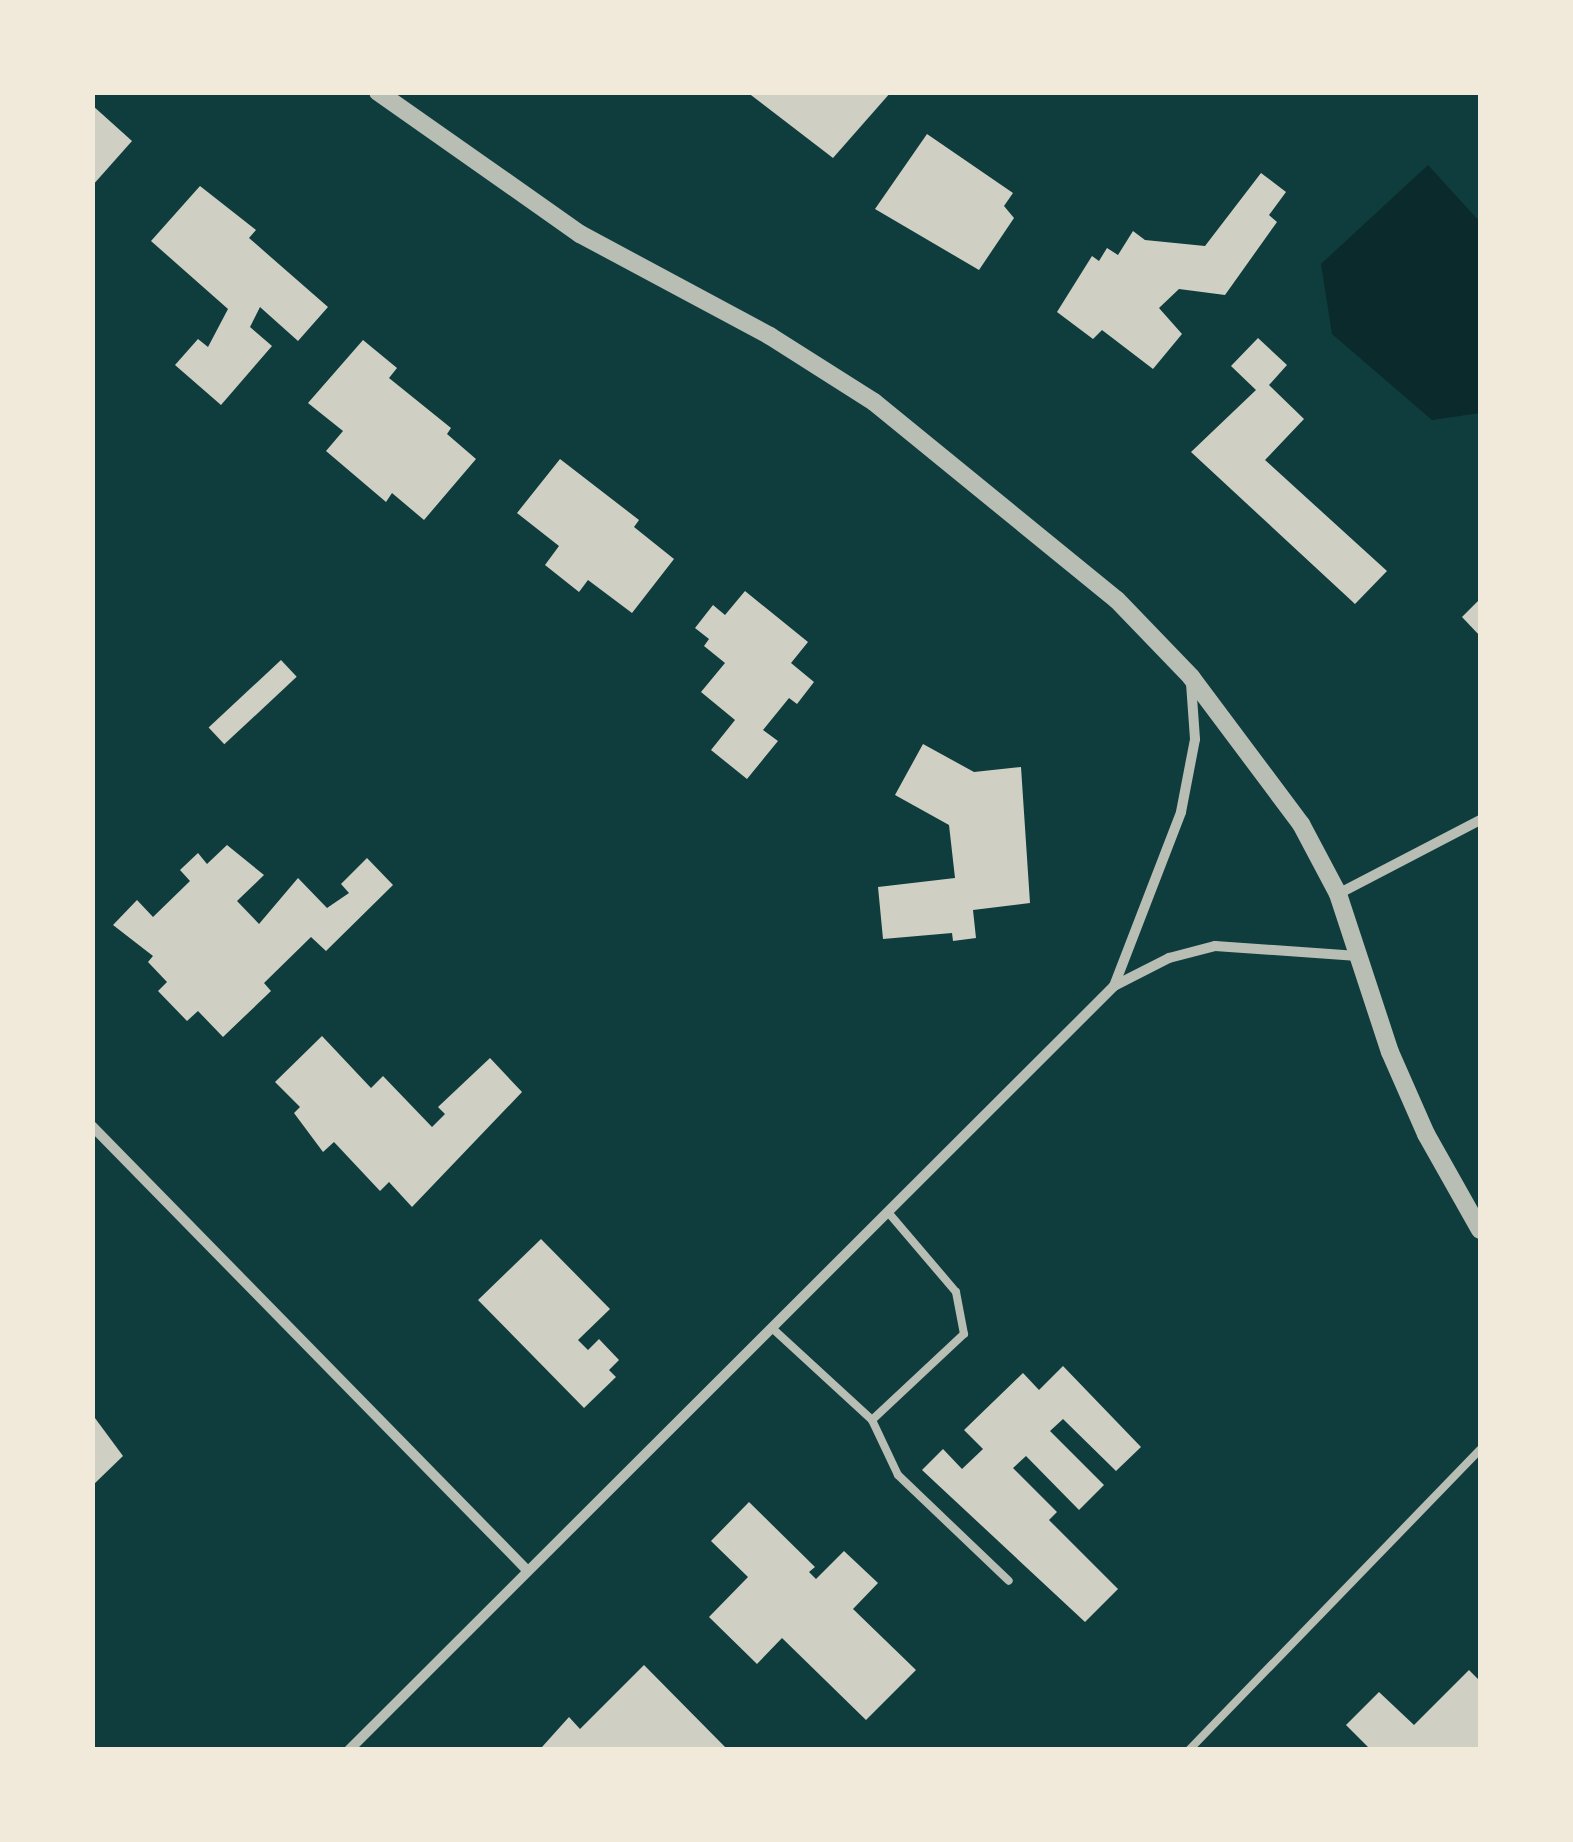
<!DOCTYPE html>
<html>
<head>
<meta charset="utf-8">
<style>
  body { margin:0 }
  #map { position:relative; width:1573px; height:1842px; overflow:hidden; background:#0f3d3e; font-family:"Alegreya Sans",sans-serif }
  div>[style] { position:absolute }
  .water>* { inset:0; background:#0a2a2b }
  .building>* { inset:0; background:#cfcfc3; transform-origin:0 0 }
  .service>* { height:8px; margin:-4px; padding:0 4px; transform-origin:4px; border-radius:4px; background:#b8beb3 }
  .minor>* { height:10px; margin:-5px; padding:0 5px; transform-origin:5px; border-radius:5px; background:#b8beb3 }
  .tertiary>* { height:18px; margin:-9px; padding:0 9px; transform-origin:9px; border-radius:9px; background:#b8beb3 }
  span { translate:-50% -50%; white-space:nowrap; text-align:center; line-height:1.15; -webkit-text-stroke:8px #f1e9da; paint-order:stroke }
  .frame { position:absolute; inset:0; border:95px solid #f1e9da; pointer-events:none }
</style>
</head>
<body>
<div id="map">
  <div class="water">
    <div style="clip-path:polygon(1428px 165px,1480px 222px,1480px 413px,1432px 420px,1332px 334px,1321px 264px)"></div>
  </div>
  <div class="building">
    <div style="clip-path:polygon(747px 92px,891px 92px,833px 158px)"></div>
    <div style="clip-path:polygon(92px 105px,132px 141px,92px 186px)"></div>
    <div style="clip-path:polygon(927px 134px,1013px 193px,1004px 206px,1014px 218px,979px 270px,875px 209px)"></div>
    <div style="clip-path:polygon(1261px 173px,1286px 192px,1269px 215px,1277px 222px,1225px 295px,1179px 289px,1159px 308px,1182px 334px,1153px 369px,1102px 330px,1093px 339px,1057px 312px,1092px 256px,1099px 261px,1107px 248px,1118px 255px,1133px 231px,1145px 240px,1205px 246px)"></div>
    <div style="clip-path:polygon(200px 186px,256px 230px,249px 238px,328px 307px,298px 341px,260px 307px,250px 327px,272px 346px,221px 405px,175px 365px,198px 339px,208px 347px,228px 309px,151px 241px)"></div>
    <div style="clip-path:polygon(1258px 338px,1287px 365px,1269px 385px,1304px 419px,1265px 460px,1387px 571px,1355px 604px,1191px 452px,1256px 390px,1231px 366px)"></div>
    <div style="clip-path:polygon(363px 340px,397px 368px,389px 378px,451px 428px,447px 434px,476px 459px,424px 520px,392px 493px,386px 502px,326px 451px,343px 431px,308px 403px)"></div>
    <div style="clip-path:polygon(560px 459px,639px 520px,634px 527px,674px 559px,632px 613px,588px 580px,579px 592px,545px 565px,559px 546px,517px 513px)"></div>
    <div style="clip-path:polygon(745px 591px,808px 642px,791px 663px,814px 682px,797px 704px,789px 698px,763px 730px,778px 741px,747px 779px,711px 750px,735px 720px,701px 692px,725px 663px,704px 646px,709px 639px,695px 628px,713px 605px,725px 615px)"></div>
    <div style="clip-path:polygon(1480px 599px,1480px 636px,1462px 617px)"></div>
    <div style="left:281px;top:660px;width:23px;height:99px;rotate:47deg"></div>
    <div style="clip-path:polygon(923px 744px,974px 772px,1021px 767px,1030px 903px,973px 910px,976px 938px,953px 941px,952px 933px,883px 939px,878px 887px,955px 878px,949px 825px,895px 795px)"></div>
    <div style="clip-path:polygon(227px 845px,264px 875px,237px 901px,259px 924px,298px 878px,327px 908px,349px 893px,341px 884px,367px 858px,393px 885px,326px 951px,311px 937px,264px 983px,271px 991px,223px 1037px,198px 1011px,187px 1021px,158px 991px,167px 982px,148px 962px,153px 956px,113px 925px,137px 900px,153px 917px,190px 881px,180px 870px,198px 853px,207px 864px)"></div>
    <div style="clip-path:polygon(322px 1036px,371px 1088px,383px 1076px,432px 1127px,445px 1114px,438px 1107px,490px 1058px,522px 1092px,412px 1207px,389px 1182px,380px 1191px,334px 1142px,323px 1152px,294px 1113px,300px 1107px,275px 1082px)"></div>
    <div style="clip-path:polygon(541px 1239px,610px 1309px,578px 1340px,588px 1350px,599px 1339px,619px 1360px,609px 1370px,616px 1377px,584px 1408px,478px 1300px)"></div>
    <div style="clip-path:polygon(1063px 1366px,1141px 1447px,1116px 1471px,1063px 1419px,1050px 1431px,1104px 1485px,1079px 1510px,1026px 1456px,1013px 1468px,1057px 1512px,1049px 1520px,1118px 1589px,1085px 1622px,922px 1470px,943px 1449px,962px 1469px,983px 1449px,964px 1430px,1023px 1373px,1039px 1390px)"></div>
    <div style="clip-path:polygon(92px 1414px,123px 1456px,92px 1486px)"></div>
    <div style="clip-path:polygon(749px 1502px,815px 1567px,809px 1572px,816px 1579px,844px 1551px,878px 1583px,853px 1609px,916px 1670px,866px 1720px,782px 1638px,757px 1664px,709px 1617px,748px 1577px,711px 1541px)"></div>
    <div style="clip-path:polygon(644px 1665px,728px 1750px,542px 1747px,569px 1717px,580px 1729px)"></div>
    <div style="clip-path:polygon(1469px 1670px,1480px 1681px,1480px 1750px,1371px 1750px,1346px 1725px,1379px 1692px,1414px 1725px)"></div>
  </div>
  <div class="service">
    <div style="left:772px;top:1328px;width:136px;rotate:42.6deg"></div>
    <div style="left:872px;top:1420px;width:61px;rotate:64.7deg"></div>
    <div style="left:898px;top:1475px;width:153px;rotate:43.7deg"></div>
    <div style="left:872px;top:1420px;width:126px;rotate:-43.1deg"></div>
    <div style="left:964px;top:1334px;width:43px;rotate:-100.8deg"></div>
    <div style="left:956px;top:1292px;width:105px;rotate:-130.4deg"></div>
    <div style="left:1189px;top:1750px;width:418px;rotate:-45.9deg"></div>
  </div>
  <div class="minor">
    <div style="left:1338px;top:894px;width:160px;rotate:-27.5deg"></div>
    <div style="left:1114px;top:986px;width:62px;rotate:-27deg"></div>
    <div style="left:1169px;top:958px;width:48px;rotate:-14.6deg"></div>
    <div style="left:1215px;top:946px;width:143px;rotate:4deg"></div>
    <div style="left:92px;top:1126px;width:620px;rotate:45.59deg"></div>
    <div style="left:349px;top:1750px;width:1081px;rotate:-44.96deg"></div>
    <div style="left:1114px;top:986px;width:186px;rotate:-68.9deg"></div>
    <div style="left:1181px;top:812px;width:74px;rotate:-79.1deg"></div>
    <div style="left:1195px;top:739px;width:56px;rotate:-94.1deg"></div>
  </div>
  <div class="tertiary">
    <div style="left:378px;top:92px;width:247px;rotate:35.1deg"></div>
    <div style="left:580px;top:234px;width:216px;rotate:28.2deg"></div>
    <div style="left:770px;top:336px;width:123px;rotate:32.4deg"></div>
    <div style="left:874px;top:402px;width:313px;rotate:39.2deg"></div>
    <div style="left:1117px;top:600px;width:107px;rotate:46.1deg"></div>
    <div style="left:1191px;top:677px;width:184px;rotate:53.2deg"></div>
    <div style="left:1301px;top:824px;width:79px;rotate:62.1deg"></div>
    <div style="left:1338px;top:894px;width:166px;rotate:71.8deg"></div>
    <div style="left:1390px;top:1052px;width:90px;rotate:66.3deg"></div>
    <div style="left:1426px;top:1134px;width:110px;rotate:60.6deg"></div>
  </div>
  <div class="frame"></div>
</div>
</body>
</html>
